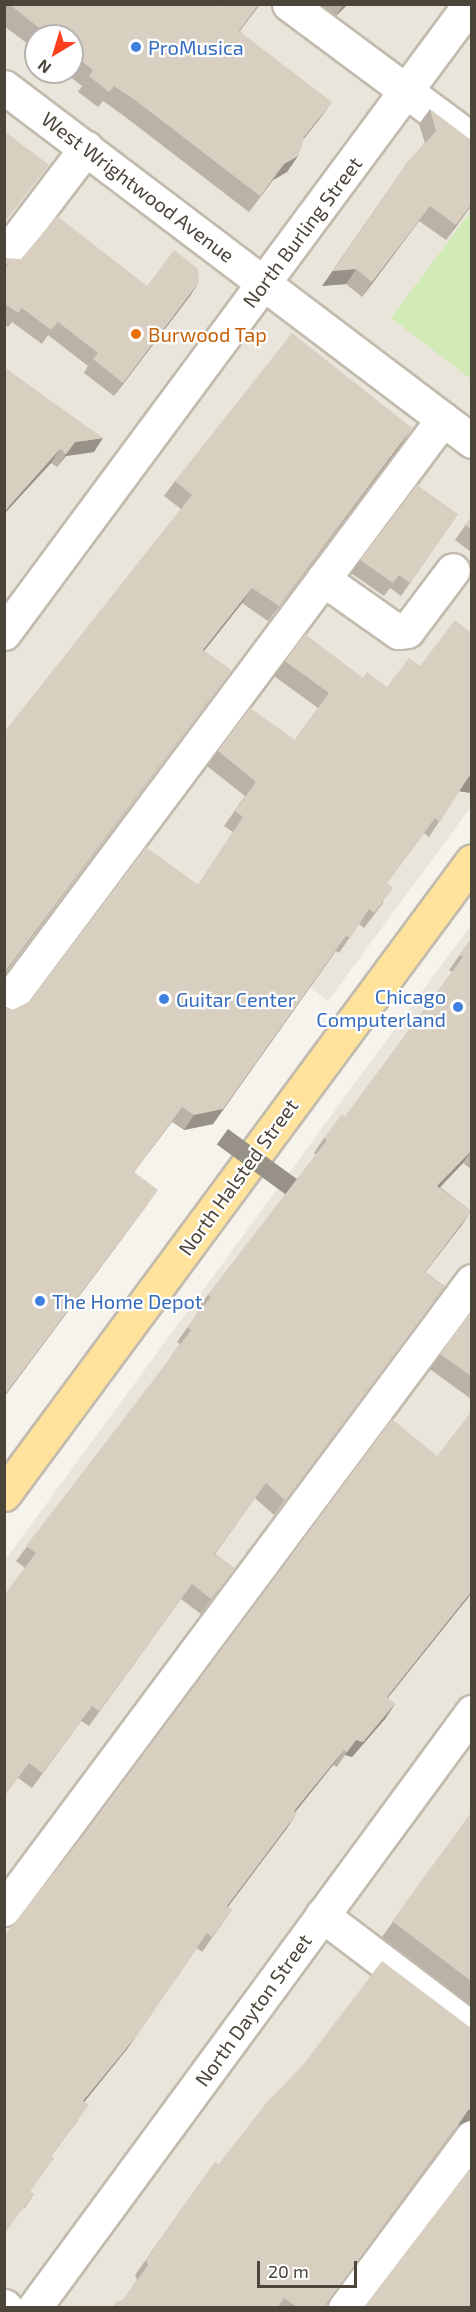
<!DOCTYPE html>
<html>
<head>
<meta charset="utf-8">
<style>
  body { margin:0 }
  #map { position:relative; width:476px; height:2312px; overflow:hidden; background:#f6f3ec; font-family:"Exo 2",sans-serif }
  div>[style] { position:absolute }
  .residential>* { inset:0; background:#eae5da }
  .green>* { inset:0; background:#d2eab5 }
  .roads { filter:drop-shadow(2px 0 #c2bbae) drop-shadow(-2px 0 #c2bbae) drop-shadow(0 2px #c2bbae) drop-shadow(0 -2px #c2bbae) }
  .minor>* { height:33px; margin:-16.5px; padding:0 16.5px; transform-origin:16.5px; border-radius:16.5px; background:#fff }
  .major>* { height:33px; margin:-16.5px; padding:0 16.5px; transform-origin:16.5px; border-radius:16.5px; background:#ffe39c }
  .wall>* { inset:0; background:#bab2a6 }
  .shaded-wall>* { inset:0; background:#979187; transform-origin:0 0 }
  .building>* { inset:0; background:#d8cfc1 }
  .dots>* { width:16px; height:16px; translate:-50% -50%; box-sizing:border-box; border:3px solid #fff; border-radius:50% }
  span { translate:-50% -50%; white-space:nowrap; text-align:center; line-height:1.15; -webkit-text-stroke:4.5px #fff; paint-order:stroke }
  .shop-label { font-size:20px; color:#366cbe }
  .left { translate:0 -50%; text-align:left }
  .right { translate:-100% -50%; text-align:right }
  .street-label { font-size:20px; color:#4b4439 }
  .food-label { font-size:20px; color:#c56008 }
  .frame { position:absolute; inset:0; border:6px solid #4b4439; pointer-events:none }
  .north { position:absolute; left:24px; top:24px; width:60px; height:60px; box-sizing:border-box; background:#fff; border:2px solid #b7b4b0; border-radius:50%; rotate:218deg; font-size:16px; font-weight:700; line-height:24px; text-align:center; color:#4b4439 }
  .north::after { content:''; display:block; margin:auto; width:21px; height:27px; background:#fc3f1d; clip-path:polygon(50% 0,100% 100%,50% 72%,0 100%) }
  .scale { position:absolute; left:257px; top:2261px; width:100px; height:27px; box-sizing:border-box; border:3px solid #4b4439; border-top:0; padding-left:8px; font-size:18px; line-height:21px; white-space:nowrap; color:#4b4439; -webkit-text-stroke:4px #fff; paint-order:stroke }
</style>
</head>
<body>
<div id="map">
  <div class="residential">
    <div style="clip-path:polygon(evenodd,5px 5px,471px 5px,471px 807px,328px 1001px,138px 855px,5px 1032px,5px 5px,36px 36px,72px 36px,72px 72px,36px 72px,36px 36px)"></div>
    <div style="clip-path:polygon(471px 925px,471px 2307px,5px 2308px,5px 1560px)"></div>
  </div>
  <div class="green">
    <div style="clip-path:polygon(471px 211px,471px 379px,391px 318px)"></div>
  </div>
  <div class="roads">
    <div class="minor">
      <div style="left:289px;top:4px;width:228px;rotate:36.6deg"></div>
      <div style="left:4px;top:87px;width:587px;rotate:37.1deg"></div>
      <div style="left:4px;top:256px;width:136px;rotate:-52.8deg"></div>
      <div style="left:323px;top:579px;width:92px;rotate:35.2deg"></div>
      <div style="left:398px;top:632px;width:9px;rotate:-6deg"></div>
      <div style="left:407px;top:631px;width:76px;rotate:-53deg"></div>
      <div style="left:4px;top:633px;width:783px;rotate:-53.47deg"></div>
      <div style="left:4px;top:1006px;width:733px;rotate:-53.21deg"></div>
      <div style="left:4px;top:1909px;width:783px;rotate:-53.31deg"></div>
      <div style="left:322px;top:1915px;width:188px;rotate:37.2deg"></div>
      <div style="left:4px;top:2306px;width:3px;rotate:45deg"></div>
      <div style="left:34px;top:2308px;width:740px;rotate:-53.69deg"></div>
      <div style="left:345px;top:2308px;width:213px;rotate:-53.4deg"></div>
    </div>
    <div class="major">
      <div style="left:4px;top:1494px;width:787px;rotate:-53.52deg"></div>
    </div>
  </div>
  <div class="wall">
    <div style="clip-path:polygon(4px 4px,219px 4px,223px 8px,226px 4px,260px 4px,240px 31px,321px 117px,303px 140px,298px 156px,287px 172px,273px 180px,249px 212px,124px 116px,103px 101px,98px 107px,78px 92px,82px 86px,64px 72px,72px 72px,72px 36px,36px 36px,36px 50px,4px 26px)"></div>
    <div style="clip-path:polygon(321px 4px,348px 4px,336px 16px)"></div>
    <div style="clip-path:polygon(430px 109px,471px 206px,446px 240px,419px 221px,362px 297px,346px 284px,322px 286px,407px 163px,425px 143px,419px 124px)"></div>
    <div style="clip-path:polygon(4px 258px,147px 286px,199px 282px,114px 396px,84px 373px,88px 366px,48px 335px,42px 344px,12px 322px,8px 327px,4px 324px)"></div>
    <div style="clip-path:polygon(4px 367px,94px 452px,66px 456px,57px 467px,51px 463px,4px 514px)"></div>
    <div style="clip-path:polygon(402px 443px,268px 621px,242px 603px,204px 651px,231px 670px,4px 974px,4px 733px,181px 509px,164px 496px,175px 481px)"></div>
    <div style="clip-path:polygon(458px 514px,401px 596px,390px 588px,384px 596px,351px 573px,360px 560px)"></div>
    <div style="clip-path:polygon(471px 517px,471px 552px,455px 540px)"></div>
    <div style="clip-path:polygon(285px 661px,471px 793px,459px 791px,429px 837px,424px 833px,387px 883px,383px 903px,364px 928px,359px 924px,339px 953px,336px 951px,213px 1124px,184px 1130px,172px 1122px,134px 1172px,147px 1205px,4px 1397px,4px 1006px,13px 1010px,29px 1002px,198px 885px,233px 832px,224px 826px,245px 796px,207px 766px,218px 751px,295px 740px,318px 708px,274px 676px)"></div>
    <div style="clip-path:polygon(471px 939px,471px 1169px,463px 1163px,440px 1187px,471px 1211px,425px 1272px,444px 1286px,274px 1515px,255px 1498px,215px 1554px,234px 1568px,201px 1614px,181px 1599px,89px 1726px,81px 1721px,32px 1788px,18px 1778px,25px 1568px,16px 1561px,166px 1364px,180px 1344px,177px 1342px,199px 1311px,197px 1309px,208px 1295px,316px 1155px,314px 1153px,324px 1138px,345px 1117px,452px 972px,449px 970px)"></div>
    <div style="clip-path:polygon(471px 1311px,471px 1399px,430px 1369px)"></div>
    <div style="clip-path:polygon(471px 1594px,388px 1698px,395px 1704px,385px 1719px,352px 1757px,345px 1755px,337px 1767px,333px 1765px,295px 1812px,287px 1828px,228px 1907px,232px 1910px,202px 1952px,197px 1948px,127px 2049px,84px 2102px,78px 2120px,51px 2156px,30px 2192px,34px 2194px,24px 2209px,4px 1936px)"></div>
    <div style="clip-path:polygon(471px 1813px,471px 2005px,382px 1937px)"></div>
    <div style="clip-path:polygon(457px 2126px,325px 2307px,112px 2307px,123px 2300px,137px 2280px,135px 2275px,215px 2162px,218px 2165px)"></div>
  </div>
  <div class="shaded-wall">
    <div style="clip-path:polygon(259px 4px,260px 4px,228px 46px,239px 31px)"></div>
    <div style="clip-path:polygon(344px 4px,348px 4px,336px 16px)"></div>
    <div style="clip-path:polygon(332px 102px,321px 117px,292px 153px,304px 137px)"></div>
    <div style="clip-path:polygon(298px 156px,287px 172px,273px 180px,249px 212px,284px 164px)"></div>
    <div style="clip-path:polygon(471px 205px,471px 206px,446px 240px,456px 225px)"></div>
    <div style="clip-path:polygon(430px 206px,419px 221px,362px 297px,372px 282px)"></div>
    <div style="clip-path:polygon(356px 269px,346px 284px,322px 286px,333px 271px)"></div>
    <div style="clip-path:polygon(199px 282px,190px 296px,114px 396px,123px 383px)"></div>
    <div style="clip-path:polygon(412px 428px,402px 443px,268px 621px,279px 606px)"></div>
    <div style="clip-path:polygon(103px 438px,94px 452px,66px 456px,57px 467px,75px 442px)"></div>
    <div style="clip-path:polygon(60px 449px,51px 463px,4px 514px,4px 513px,10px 505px)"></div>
    <div style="clip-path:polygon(252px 588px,242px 603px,193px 665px,203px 650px)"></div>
    <div style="clip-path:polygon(231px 670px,220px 685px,4px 974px,4px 973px)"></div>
    <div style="clip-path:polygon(469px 776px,471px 777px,471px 793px,458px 791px)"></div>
    <div style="clip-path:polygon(346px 936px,213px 1124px,184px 1130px,194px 1115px)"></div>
    <div style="clip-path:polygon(471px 1151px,463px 1163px,427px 1201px,437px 1186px)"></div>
    <div style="clip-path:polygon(158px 1190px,147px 1205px,4px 1397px,4px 1396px)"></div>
    <div style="clip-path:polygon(471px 1211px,461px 1226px,414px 1287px,425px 1272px)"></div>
    <div style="left:444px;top:1286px;width:19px;height:267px;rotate:126deg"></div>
    <div style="clip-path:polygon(471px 1592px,471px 1594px,376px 1712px,387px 1697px)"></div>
    <div style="clip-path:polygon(395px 1704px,385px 1719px,352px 1757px,345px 1755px,356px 1740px)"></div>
    <div style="clip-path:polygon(344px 1750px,333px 1765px,284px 1826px,294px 1811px)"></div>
    <div style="clip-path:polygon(297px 1813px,287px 1828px,217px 1921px,227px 1906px)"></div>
    <div style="clip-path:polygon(138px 2034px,127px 2049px,73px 2116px,83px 2101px)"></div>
    <div style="clip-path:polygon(471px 2109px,471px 2120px,457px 2126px,468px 2110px)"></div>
  </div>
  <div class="building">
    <div style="clip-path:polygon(9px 4px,219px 4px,223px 8px,226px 4px,259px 4px,239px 31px,332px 102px,304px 137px,298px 156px,284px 164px,260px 196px,135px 100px,114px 86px,109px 92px,89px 76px,93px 70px,72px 54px,72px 36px,49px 36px)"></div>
    <div style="clip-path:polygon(430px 109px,471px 140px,471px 205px,456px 225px,430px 206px,372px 282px,356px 269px,333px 271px,407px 163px,436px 131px)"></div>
    <div style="clip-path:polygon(4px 131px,49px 165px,4px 223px)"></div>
    <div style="clip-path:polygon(57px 216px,147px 286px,174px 250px,198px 269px,199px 282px,123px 383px,93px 359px,98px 353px,58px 322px,51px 330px,22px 308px,18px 313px,4px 303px,4px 269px,8px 265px,4px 262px,4px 258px,21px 259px)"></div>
    <div style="clip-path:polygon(292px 333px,412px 428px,279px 606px,252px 588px,203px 650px,231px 670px,4px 973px,4px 733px,192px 495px,175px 481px)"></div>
    <div style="clip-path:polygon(4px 367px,103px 438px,75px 442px,66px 454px,60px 449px,10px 505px,4px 513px)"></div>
    <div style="clip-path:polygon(417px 485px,458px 514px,410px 583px,399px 575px,393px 583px,360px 560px)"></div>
    <div style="clip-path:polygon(471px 517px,471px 529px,465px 525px)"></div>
    <div style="clip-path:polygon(455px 620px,470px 632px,471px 630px,471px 777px,469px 776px,440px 822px,435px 818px,387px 883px,393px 888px,374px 913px,369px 909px,350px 938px,346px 936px,223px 1109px,194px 1115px,182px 1107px,134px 1172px,158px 1190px,4px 1396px,4px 1006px,13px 1010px,29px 1002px,146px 847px,198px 885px,243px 817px,235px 811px,256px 782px,218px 751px,250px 708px,295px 740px,329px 693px,285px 661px,305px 634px,363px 678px,367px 672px,387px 687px,409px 658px,420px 666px)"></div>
    <div style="clip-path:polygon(471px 939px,471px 1151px,437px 1186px,471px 1211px,425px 1272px,444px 1286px,285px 1500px,266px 1483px,214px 1554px,234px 1568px,211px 1599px,192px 1584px,99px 1711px,92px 1706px,42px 1773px,29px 1763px,4px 1797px,4px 1595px,36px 1553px,26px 1546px,166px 1364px,191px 1330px,187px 1327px,211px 1297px,208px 1295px,327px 1140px,324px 1138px,342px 1114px,345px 1117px,463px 957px,460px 955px)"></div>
    <div style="clip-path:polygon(471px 1311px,471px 1376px,440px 1354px)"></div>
    <div style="clip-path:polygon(471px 1412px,471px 1592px,387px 1697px,395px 1704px,363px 1742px,356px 1740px,347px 1752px,344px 1750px,294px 1811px,297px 1813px,227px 1906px,232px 1910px,212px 1937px,207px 1933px,138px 2034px,83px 2101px,89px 2105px,51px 2155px,54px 2158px,30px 2192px,34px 2194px,4px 2234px,4px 1936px,102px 1812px,392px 1419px,437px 1456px)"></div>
    <div style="clip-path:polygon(471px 1813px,471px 1981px,392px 1921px)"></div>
    <div style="clip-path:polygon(382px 1961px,471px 2028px,471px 2109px,468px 2110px,324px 2307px,297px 2307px,284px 2298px,278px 2307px,112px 2307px,117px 2301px,123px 2300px,148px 2265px,146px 2260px,215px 2162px,218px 2165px,267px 2102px,303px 2065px)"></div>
    <div style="clip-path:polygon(471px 2167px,471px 2307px,364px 2307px)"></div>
  </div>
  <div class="dots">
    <div style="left:136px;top:47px;background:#3f7fe0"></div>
    <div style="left:136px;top:334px;background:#e8710a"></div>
    <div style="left:164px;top:999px;background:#3f7fe0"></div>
    <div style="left:458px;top:1007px;background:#3f7fe0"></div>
    <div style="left:40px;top:1301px;background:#3f7fe0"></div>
  </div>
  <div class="shop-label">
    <span class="left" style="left:148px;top:47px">ProMusica</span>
    <span class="right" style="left:446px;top:1008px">Chicago<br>Computerland</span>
    <span class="left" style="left:176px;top:999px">Guitar Center</span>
    <span class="left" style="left:52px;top:1301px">The Home Depot</span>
  </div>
  <div class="street-label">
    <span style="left:138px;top:187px;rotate:37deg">West Wrightwood Avenue</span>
    <span style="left:302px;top:232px;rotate:-53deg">North Burling Street</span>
    <span style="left:238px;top:1177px;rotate:-54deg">North Halsted Street</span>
    <span style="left:253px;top:2010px;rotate:-54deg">North Dayton Street</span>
  </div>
  <div class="food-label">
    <span class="left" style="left:148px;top:334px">Burwood Tap</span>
  </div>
  <div class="frame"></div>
  <div class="north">N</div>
  <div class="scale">20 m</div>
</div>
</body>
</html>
